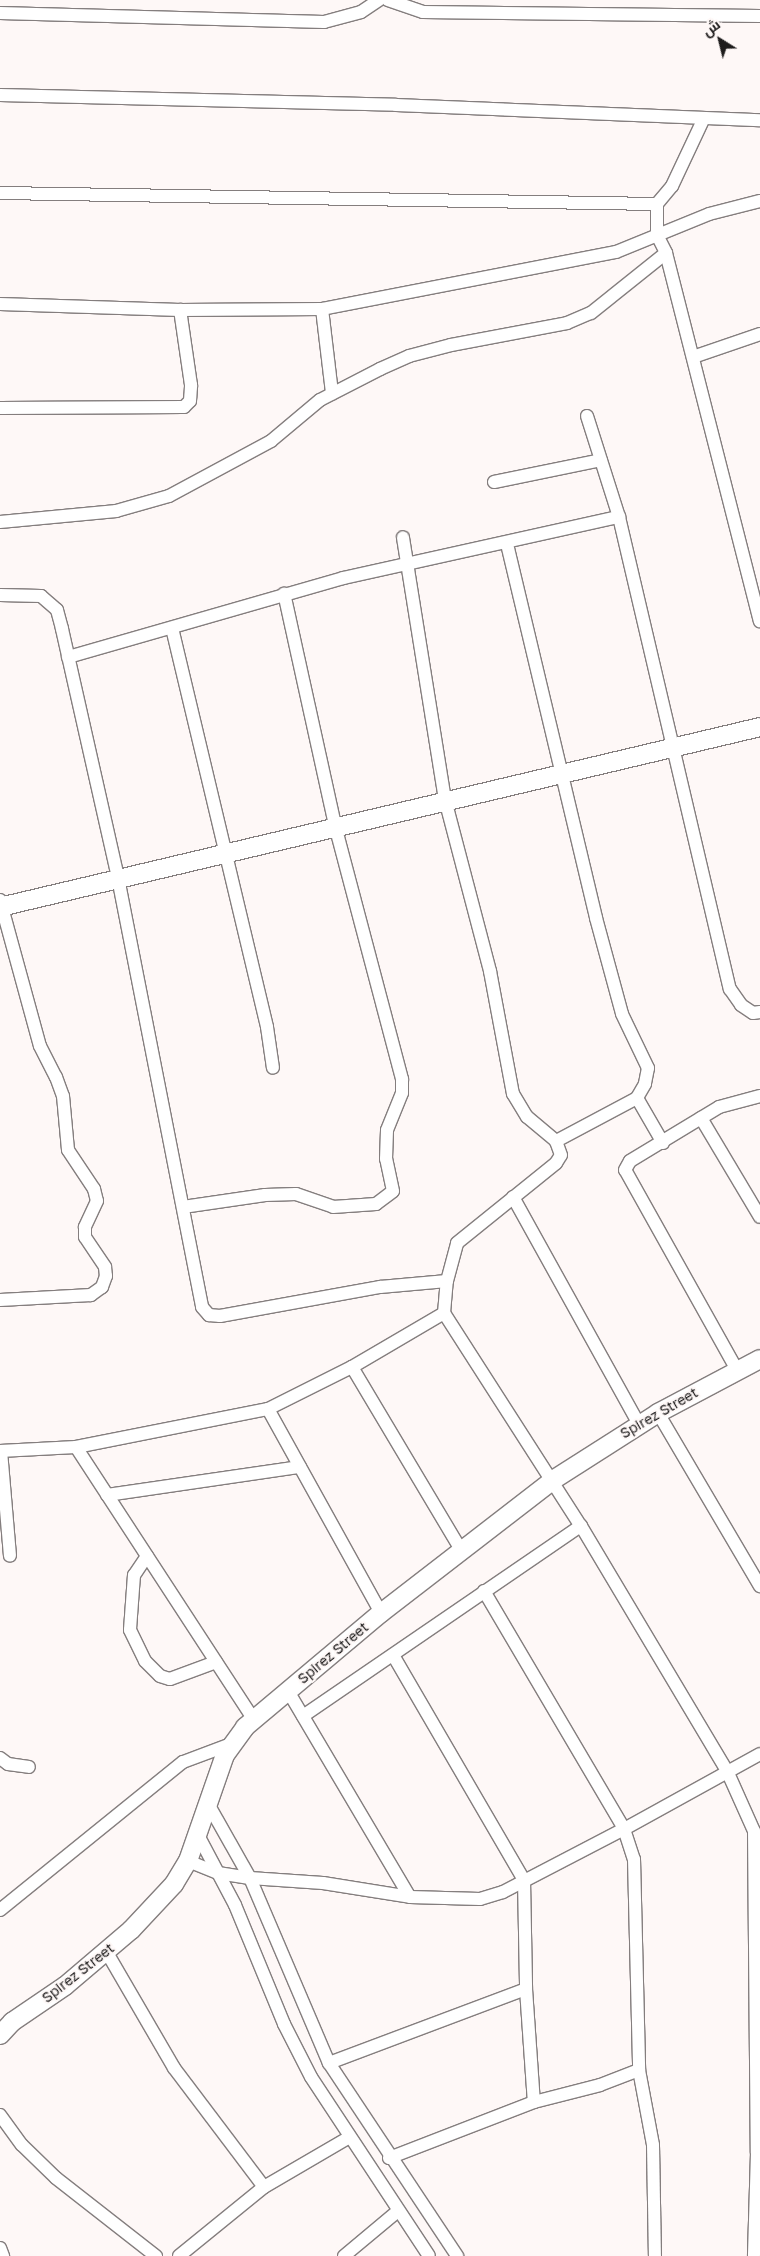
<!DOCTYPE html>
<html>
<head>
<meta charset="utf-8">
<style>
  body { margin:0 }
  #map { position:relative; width:760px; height:2256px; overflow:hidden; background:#fef8f7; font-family:"Golos Text",Cairo,sans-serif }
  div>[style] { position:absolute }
  .roads { filter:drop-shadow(1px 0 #847e7e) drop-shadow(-1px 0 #847e7e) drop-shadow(0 1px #847e7e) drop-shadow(0 -1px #847e7e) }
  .street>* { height:12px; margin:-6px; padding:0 6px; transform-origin:6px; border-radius:6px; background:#fff }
  .secondary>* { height:18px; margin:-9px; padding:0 9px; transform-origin:9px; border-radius:9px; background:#fff }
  span { translate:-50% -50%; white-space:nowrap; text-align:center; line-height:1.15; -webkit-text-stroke:4px #fef8f7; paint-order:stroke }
  .street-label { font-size:14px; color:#1e1c1c }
  .north { position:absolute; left:695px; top:15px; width:50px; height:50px; -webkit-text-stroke:4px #fef8f7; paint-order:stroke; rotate:324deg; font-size:14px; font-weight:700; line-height:20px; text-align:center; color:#1e1c1c }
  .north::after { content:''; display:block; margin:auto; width:18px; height:22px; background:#1e1c1c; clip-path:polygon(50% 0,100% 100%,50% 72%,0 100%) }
</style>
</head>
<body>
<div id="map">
  <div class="roads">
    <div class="street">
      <div style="left:388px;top:0;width:37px;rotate:19deg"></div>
      <div style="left:423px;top:12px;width:337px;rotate:0.7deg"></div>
      <div style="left:0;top:13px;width:324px;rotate:1.6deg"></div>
      <div style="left:324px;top:22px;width:38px;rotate:-15deg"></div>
      <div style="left:361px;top:12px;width:22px;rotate:-34deg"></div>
      <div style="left:0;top:95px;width:396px;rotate:1.4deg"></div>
      <div style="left:396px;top:105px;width:364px;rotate:2.4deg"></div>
      <div style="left:704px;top:118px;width:75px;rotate:115.2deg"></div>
      <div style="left:672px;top:186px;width:23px;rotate:130deg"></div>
      <div style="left:657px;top:204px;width:31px;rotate:90deg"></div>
      <div style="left:657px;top:235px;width:20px;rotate:63deg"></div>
      <div style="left:666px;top:253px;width:380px;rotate:75.7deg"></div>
      <div style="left:0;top:193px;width:657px;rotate:0.96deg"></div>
      <div style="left:0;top:304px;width:180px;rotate:1.9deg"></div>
      <div style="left:180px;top:310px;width:142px;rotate:-0.4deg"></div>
      <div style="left:322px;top:309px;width:299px;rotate:-11deg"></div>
      <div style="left:616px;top:252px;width:100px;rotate:-22.2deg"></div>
      <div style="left:709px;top:214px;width:53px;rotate:-14.3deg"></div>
      <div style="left:322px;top:309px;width:85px;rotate:83.2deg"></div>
      <div style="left:693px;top:357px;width:71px;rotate:-18.9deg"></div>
      <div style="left:0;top:408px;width:184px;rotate:-0.3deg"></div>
      <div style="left:184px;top:407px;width:8px;rotate:-45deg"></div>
      <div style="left:190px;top:401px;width:16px;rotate:-86deg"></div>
      <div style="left:191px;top:385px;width:76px;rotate:-98.3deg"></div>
      <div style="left:587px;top:416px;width:106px;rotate:72.4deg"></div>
      <div style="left:619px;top:517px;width:485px;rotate:76.8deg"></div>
      <div style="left:730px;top:989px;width:19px;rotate:55deg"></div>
      <div style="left:741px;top:1005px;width:14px;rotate:34deg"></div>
      <div style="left:753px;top:1013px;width:7px;rotate:-8deg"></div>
      <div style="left:494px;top:482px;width:109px;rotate:-11.6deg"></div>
      <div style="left:0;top:522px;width:117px;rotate:-5.4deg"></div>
      <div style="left:116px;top:511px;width:55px;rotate:-15.8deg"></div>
      <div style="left:169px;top:496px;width:116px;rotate:-28.3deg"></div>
      <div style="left:271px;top:441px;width:64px;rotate:-39.9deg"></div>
      <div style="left:320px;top:400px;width:68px;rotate:-27.3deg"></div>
      <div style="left:380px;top:369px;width:32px;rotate:-24deg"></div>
      <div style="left:409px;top:356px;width:43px;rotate:-14.7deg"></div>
      <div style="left:451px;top:345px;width:118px;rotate:-10.7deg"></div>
      <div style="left:567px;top:323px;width:26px;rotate:-23deg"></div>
      <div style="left:591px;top:313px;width:96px;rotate:-38.7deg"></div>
      <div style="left:507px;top:544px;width:384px;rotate:76.6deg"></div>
      <div style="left:596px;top:918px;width:99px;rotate:74.8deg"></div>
      <div style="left:622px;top:1014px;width:60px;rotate:64.3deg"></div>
      <div style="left:648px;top:1068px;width:16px;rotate:101deg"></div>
      <div style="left:645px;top:1084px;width:16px;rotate:120deg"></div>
      <div style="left:637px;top:1098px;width:92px;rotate:152deg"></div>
      <div style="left:0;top:595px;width:41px;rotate:1.4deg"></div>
      <div style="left:41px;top:596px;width:21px;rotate:41deg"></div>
      <div style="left:57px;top:610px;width:20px;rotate:75deg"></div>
      <div style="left:62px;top:629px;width:255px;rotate:77.3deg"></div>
      <div style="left:118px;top:878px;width:437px;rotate:78.9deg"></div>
      <div style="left:202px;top:1307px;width:11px;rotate:49deg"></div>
      <div style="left:209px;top:1315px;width:11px;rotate:5deg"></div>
      <div style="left:220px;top:1316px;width:163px;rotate:-10.3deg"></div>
      <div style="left:380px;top:1287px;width:67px;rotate:-5.1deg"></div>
      <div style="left:172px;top:628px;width:410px;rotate:76.6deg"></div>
      <div style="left:267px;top:1027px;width:41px;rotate:81.7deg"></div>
      <div style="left:68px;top:657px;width:286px;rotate:-16deg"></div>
      <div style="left:343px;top:578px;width:283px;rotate:-12.5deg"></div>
      <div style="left:0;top:900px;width:151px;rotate:74.7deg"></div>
      <div style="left:40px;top:1046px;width:35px;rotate:63deg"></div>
      <div style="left:56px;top:1077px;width:20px;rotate:70deg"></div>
      <div style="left:63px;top:1096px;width:54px;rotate:84.7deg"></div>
      <div style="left:68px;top:1150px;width:47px;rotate:56.3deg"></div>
      <div style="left:94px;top:1189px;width:12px;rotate:76deg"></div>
      <div style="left:97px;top:1201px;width:29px;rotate:115deg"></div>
      <div style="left:85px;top:1227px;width:10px;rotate:90deg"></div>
      <div style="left:85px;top:1237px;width:36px;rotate:56deg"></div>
      <div style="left:105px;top:1267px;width:9px;rotate:84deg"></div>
      <div style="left:106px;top:1276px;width:12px;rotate:110deg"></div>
      <div style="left:102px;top:1287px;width:14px;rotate:144deg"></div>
      <div style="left:91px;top:1295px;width:91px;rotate:176.9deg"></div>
      <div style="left:637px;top:1098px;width:52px;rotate:60deg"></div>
      <div style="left:701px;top:1118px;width:115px;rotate:59.2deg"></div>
      <div style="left:513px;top:1197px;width:260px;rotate:61deg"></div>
      <div style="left:183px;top:1207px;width:83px;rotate:-8.3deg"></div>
      <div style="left:265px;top:1195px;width:31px;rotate:-2deg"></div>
      <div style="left:296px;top:1194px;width:39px;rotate:19deg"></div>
      <div style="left:333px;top:1207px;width:43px;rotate:-4deg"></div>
      <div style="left:376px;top:1204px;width:21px;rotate:-37deg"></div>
      <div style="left:393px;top:1191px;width:33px;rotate:-102deg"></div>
      <div style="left:386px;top:1159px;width:29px;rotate:-88deg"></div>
      <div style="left:387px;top:1130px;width:40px;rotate:-68deg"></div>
      <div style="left:402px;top:1093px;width:14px;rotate:-90deg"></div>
      <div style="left:402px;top:1079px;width:263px;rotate:-104.8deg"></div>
      <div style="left:335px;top:825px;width:237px;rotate:-102.4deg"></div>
      <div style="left:444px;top:1313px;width:253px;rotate:57.3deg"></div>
      <div style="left:581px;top:1526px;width:287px;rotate:59.2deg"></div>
      <div style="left:728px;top:1773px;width:64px;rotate:65.9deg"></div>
      <div style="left:754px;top:1831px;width:322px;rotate:89.5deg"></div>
      <div style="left:757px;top:2153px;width:103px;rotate:91.7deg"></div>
      <div style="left:352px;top:1367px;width:213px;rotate:59.2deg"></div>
      <div style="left:737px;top:1370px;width:229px;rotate:-119.2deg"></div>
      <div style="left:625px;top:1170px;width:10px;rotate:-61deg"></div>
      <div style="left:630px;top:1161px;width:104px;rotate:-31.2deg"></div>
      <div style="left:719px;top:1107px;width:42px;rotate:-15deg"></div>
      <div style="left:268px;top:1409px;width:233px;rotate:61deg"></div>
      <div style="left:658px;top:1413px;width:201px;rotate:59.5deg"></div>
      <div style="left:76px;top:1447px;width:326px;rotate:56.9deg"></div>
      <div style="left:0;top:1451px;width:76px;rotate:-3deg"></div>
      <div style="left:76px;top:1447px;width:196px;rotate:-11.2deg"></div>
      <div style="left:268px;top:1409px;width:94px;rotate:-26.6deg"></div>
      <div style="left:352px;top:1367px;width:107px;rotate:-30.4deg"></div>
      <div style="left:444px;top:1313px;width:32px;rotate:-85deg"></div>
      <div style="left:447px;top:1281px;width:39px;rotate:-75deg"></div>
      <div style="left:457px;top:1243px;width:127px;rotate:-38.9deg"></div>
      <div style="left:556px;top:1163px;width:9px;rotate:-58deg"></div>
      <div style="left:561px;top:1155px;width:15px;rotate:-110deg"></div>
      <div style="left:556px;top:1141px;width:38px;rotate:-140deg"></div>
      <div style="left:527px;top:1117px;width:27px;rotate:-121deg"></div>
      <div style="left:513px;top:1094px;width:125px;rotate:-100.6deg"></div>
      <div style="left:490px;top:971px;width:177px;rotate:-104.7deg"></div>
      <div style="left:445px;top:800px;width:266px;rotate:-99.1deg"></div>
      <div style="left:1px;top:1451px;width:105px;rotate:85.1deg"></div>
      <div style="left:107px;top:1495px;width:195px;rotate:-8.3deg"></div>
      <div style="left:147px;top:1556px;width:23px;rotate:124deg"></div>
      <div style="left:134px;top:1575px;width:55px;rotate:94.2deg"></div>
      <div style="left:130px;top:1630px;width:34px;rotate:64deg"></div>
      <div style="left:145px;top:1661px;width:21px;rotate:45deg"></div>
      <div style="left:160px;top:1676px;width:10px;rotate:17deg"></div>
      <div style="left:170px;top:1679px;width:49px;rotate:-20.3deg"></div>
      <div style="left:484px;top:1591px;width:276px;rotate:59.5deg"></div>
      <div style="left:624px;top:1829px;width:32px;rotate:72deg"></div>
      <div style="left:634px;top:1859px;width:211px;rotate:88.6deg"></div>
      <div style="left:639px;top:2070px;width:76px;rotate:79.4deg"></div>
      <div style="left:653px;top:2145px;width:111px;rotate:89deg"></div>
      <div style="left:393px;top:1655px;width:260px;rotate:59.8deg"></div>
      <div style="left:524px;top:1880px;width:109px;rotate:88.9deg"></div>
      <div style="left:526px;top:1989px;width:113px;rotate:86deg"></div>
      <div style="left:288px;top:1691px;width:239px;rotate:59.4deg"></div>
      <div style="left:303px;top:1716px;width:337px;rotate:-34.4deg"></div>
      <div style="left:0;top:1758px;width:10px;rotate:37deg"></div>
      <div style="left:8px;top:1764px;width:21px;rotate:8deg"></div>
      <div style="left:207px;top:1802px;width:87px;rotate:60.5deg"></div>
      <div style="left:250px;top:1878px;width:201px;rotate:66.9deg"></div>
      <div style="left:329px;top:2063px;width:232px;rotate:56.4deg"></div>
      <div style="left:198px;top:1835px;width:79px;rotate:62.1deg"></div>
      <div style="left:235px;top:1905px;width:129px;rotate:67.6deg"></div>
      <div style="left:284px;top:2024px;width:59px;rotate:63deg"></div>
      <div style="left:311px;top:2077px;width:214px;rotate:56.6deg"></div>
      <div style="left:188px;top:1861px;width:32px;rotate:22deg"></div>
      <div style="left:218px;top:1873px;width:32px;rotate:9deg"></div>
      <div style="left:250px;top:1878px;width:73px;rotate:3.9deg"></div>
      <div style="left:323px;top:1883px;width:88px;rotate:9.1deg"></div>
      <div style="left:410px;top:1897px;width:70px;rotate:1.6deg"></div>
      <div style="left:480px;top:1899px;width:24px;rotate:-17deg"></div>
      <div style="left:503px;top:1892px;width:136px;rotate:-27.5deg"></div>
      <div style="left:624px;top:1829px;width:155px;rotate:-28.9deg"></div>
      <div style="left:0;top:1910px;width:235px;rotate:-39deg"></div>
      <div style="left:183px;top:1762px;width:51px;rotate:-20.6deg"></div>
      <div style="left:106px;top:1951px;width:135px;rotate:59.8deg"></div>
      <div style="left:174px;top:2068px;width:149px;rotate:52.9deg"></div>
      <div style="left:329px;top:2063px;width:210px;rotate:-20.6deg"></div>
      <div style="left:0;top:2115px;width:37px;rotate:54deg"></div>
      <div style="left:22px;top:2145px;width:47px;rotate:44.1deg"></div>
      <div style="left:56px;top:2178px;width:127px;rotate:38deg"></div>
      <div style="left:389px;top:2158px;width:155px;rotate:-21.1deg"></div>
      <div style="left:534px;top:2102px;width:68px;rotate:-14.4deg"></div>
      <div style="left:600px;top:2085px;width:42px;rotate:-21deg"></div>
      <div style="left:0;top:2248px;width:9px;rotate:69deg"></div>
      <div style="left:179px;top:2256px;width:109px;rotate:-39.1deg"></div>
      <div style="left:264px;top:2187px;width:97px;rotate:-30.3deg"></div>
      <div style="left:344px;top:2256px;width:70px;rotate:-39.8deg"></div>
    </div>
    <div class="secondary">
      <div style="left:0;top:907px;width:781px;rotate:-13.32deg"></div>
      <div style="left:0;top:2035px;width:18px;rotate:-47deg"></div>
      <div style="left:12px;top:2022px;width:64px;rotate:-34.2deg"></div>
      <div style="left:65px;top:1986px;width:87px;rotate:-40.3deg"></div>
      <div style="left:131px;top:1930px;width:63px;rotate:-46.9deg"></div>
      <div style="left:174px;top:1884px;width:27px;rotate:-59deg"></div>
      <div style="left:188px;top:1861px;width:112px;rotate:-70.8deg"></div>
      <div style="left:225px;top:1755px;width:34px;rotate:-54deg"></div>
      <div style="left:245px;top:1727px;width:177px;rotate:-40deg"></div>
      <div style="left:381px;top:1613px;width:217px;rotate:-37.7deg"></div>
      <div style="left:553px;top:1480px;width:125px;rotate:-32.5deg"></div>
      <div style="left:658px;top:1413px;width:115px;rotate:-27.9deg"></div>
    </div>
  </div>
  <div class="street-label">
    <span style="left:659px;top:1413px;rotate:-30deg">Spirez Street</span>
    <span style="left:333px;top:1653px;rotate:-40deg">Spirez Street</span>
    <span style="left:78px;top:1973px;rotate:-38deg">Spirez Street</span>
  </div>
  <div class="north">ش</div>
</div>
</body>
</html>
